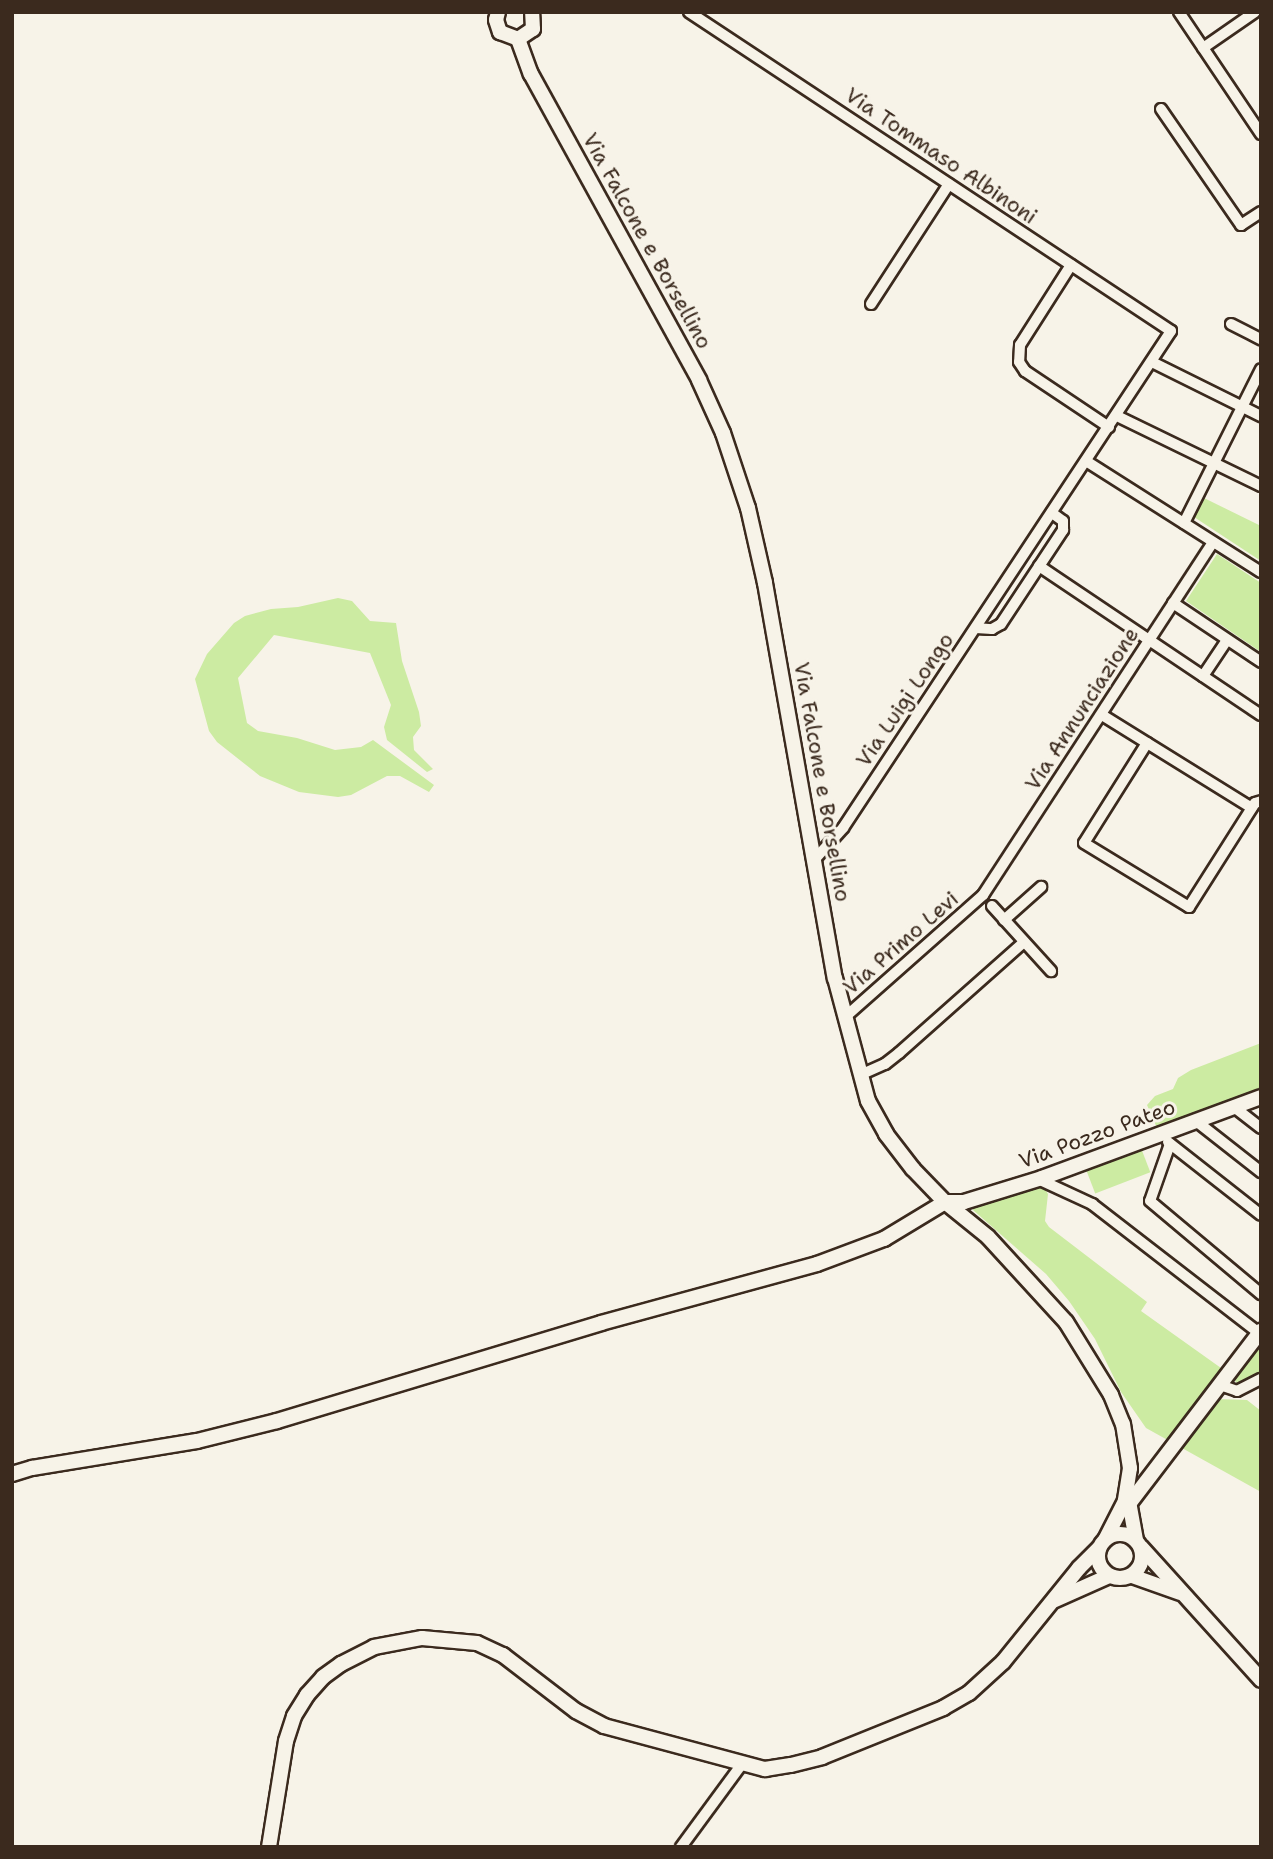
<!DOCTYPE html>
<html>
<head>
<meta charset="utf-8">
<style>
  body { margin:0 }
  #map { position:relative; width:1273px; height:1859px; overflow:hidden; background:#f7f3e8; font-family:"Shantell Sans",sans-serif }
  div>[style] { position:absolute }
  .green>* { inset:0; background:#cceba2; transform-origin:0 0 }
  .roads { filter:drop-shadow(2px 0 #3b2a1e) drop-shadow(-2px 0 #3b2a1e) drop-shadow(0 2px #3b2a1e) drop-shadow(0 -2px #3b2a1e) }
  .street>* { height:10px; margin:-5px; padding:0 5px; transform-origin:5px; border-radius:5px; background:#f7f3e8 }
  .secondary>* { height:14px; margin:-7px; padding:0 7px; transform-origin:7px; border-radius:7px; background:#f7f3e8 }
  .secondary>.ring { margin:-7px; padding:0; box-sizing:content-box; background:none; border:14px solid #f7f3e8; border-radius:50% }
  span { translate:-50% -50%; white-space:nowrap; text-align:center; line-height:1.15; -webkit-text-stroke:6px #f7f3e8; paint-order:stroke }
  .street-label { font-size:21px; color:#3b2a1e }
  .frame { position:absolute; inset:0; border:14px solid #3b2a1e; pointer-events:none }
</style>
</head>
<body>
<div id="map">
  <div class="green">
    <div style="clip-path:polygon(1204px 498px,1261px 526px,1261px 561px,1194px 517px)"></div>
    <div style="clip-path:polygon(1217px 554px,1261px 583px,1261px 652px,1186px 601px)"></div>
    <div style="clip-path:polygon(338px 598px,352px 601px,370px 621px,396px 623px,402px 661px,419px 712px,421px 726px,413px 737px,414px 750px,433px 769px,427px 772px,387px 740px,384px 727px,391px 705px,370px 653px,274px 635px,238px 678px,247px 723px,258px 731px,297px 738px,335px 750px,361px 747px,373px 740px,434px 785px,429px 792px,400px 776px,387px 776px,351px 795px,338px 797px,299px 792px,260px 776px,217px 742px,209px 731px,195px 679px,207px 654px,234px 623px,245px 616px,271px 609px,298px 607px)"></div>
    <div style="clip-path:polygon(1261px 1043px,1261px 1090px,1157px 1128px,1147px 1105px,1155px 1096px,1173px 1089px,1178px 1078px,1191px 1070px)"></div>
    <div style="left:1141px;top:1148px;width:26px;height:59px;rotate:69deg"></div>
    <div style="clip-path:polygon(1042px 1184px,1048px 1194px,1045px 1221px,1049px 1227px,1147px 1302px,1141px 1311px,1221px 1368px,1217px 1399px,1247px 1400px,1261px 1411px,1261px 1492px,1146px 1428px,1121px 1392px,1095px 1339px,1069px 1301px,1046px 1274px,973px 1210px,973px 1208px)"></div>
    <div style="clip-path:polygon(1261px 1343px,1261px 1375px,1239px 1385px,1233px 1379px)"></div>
  </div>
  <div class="roads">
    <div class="street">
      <div style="left:689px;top:12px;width:578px;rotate:33.5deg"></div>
      <div style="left:1171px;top:331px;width:595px;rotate:123.42deg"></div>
      <div style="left:843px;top:828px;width:42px;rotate:132.1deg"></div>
      <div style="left:1179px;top:12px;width:147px;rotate:56.1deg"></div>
      <div style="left:1203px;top:48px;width:63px;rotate:-34.7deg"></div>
      <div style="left:1161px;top:109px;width:141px;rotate:55.4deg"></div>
      <div style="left:1241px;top:225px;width:24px;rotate:-33deg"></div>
      <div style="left:1071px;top:265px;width:95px;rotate:122.5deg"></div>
      <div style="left:1020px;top:345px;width:17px;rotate:93deg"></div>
      <div style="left:1019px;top:362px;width:11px;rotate:56deg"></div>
      <div style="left:1025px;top:371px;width:101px;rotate:33.7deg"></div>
      <div style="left:871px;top:304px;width:143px;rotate:-57deg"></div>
      <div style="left:1231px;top:324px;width:34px;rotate:27deg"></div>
      <div style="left:1152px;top:362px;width:122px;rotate:26.4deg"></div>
      <div style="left:1117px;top:416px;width:160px;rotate:25.9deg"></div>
      <div style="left:1086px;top:461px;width:207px;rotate:32.4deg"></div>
      <div style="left:1184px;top:523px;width:172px;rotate:-63.4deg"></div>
      <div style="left:1039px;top:566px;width:267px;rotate:33.9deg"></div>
      <div style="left:1173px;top:603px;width:106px;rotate:33.8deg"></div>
      <div style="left:976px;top:628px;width:16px;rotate:4deg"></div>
      <div style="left:992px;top:629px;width:10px;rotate:-29deg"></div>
      <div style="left:1001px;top:624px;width:113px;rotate:-56.6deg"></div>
      <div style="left:1063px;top:530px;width:9px;rotate:-90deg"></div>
      <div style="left:1063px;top:521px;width:14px;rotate:-144deg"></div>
      <div style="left:1203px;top:676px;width:43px;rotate:-56.3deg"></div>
      <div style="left:1102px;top:715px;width:176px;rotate:31.8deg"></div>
      <div style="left:1147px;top:743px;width:118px;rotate:122.2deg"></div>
      <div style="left:1084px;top:843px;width:123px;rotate:31.4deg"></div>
      <div style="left:1189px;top:907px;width:123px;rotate:-57.6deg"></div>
      <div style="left:1255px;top:803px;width:6px;rotate:-18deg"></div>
      <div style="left:992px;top:906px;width:88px;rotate:47.8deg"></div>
      <div style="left:1004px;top:920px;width:50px;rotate:-41.7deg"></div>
      <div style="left:844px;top:1018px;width:186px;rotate:-41.5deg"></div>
      <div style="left:983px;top:895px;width:421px;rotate:-56.9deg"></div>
      <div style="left:860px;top:1075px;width:27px;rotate:-24deg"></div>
      <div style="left:885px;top:1064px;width:18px;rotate:-38deg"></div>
      <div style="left:899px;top:1053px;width:167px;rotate:-41.6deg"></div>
      <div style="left:1234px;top:1107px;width:34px;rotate:38deg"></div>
      <div style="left:1196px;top:1121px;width:83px;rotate:38.1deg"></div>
      <div style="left:1168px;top:1142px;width:118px;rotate:38.1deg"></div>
      <div style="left:1170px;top:1144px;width:60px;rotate:109.3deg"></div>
      <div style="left:1150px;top:1201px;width:145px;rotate:40deg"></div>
      <div style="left:1038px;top:1179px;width:60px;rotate:24.8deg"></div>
      <div style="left:1092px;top:1204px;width:211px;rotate:37.7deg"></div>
      <div style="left:1220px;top:1385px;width:18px;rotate:19deg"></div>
      <div style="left:1237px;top:1391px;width:27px;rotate:-27deg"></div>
      <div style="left:681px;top:1847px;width:103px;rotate:-53.7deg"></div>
    </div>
    <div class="secondary">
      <div style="left:498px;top:12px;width:8px;rotate:104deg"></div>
      <div style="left:496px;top:20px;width:13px;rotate:72deg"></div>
      <div style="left:500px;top:32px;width:19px;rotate:21deg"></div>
      <div style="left:518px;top:39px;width:18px;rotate:-34deg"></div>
      <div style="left:533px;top:29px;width:17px;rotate:-93deg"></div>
      <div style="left:518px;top:39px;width:37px;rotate:70deg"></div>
      <div style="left:531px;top:74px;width:349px;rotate:61.2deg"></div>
      <div style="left:699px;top:380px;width:58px;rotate:65.6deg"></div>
      <div style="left:723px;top:433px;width:79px;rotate:71.6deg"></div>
      <div style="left:748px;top:508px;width:77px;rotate:77.2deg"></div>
      <div style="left:765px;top:583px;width:401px;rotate:80deg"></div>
      <div style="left:835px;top:978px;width:127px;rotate:75deg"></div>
      <div style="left:868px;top:1101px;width:38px;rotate:61deg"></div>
      <div style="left:886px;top:1134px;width:44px;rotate:52.4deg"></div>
      <div style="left:913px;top:1169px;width:46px;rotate:45.9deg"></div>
      <div style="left:945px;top:1202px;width:55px;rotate:39.1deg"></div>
      <div style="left:988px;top:1237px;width:115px;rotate:47.5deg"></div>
      <div style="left:1066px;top:1322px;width:86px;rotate:58.3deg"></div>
      <div style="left:1111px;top:1395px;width:31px;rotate:68deg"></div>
      <div style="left:1123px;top:1424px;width:45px;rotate:81deg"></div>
      <div style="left:1130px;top:1468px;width:33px;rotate:99deg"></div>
      <div style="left:1125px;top:1501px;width:42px;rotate:117.2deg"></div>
      <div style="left:12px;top:1474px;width:21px;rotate:-17deg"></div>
      <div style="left:32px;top:1468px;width:167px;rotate:-9.3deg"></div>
      <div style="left:197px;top:1441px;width:82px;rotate:-14deg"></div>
      <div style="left:277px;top:1421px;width:338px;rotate:-16.8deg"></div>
      <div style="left:601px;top:1323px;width:224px;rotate:-15.3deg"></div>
      <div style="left:817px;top:1264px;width:72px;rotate:-20.5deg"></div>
      <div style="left:884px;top:1239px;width:71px;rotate:-31.2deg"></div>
      <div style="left:945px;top:1202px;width:19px"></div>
      <div style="left:964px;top:1202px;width:82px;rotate:-17.1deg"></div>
      <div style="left:1042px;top:1178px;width:233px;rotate:-20.3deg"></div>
      <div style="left:1128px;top:1496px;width:45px;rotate:79.7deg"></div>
      <div style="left:1129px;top:1504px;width:218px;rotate:-52.7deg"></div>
      <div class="ring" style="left:1098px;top:1534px;width:30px;height:30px"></div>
      <div style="left:1141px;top:1547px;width:179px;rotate:47.9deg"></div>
      <div style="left:1132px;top:1576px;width:51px;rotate:19.5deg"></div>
      <div style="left:1055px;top:1600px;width:59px;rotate:-24deg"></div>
      <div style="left:269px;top:1847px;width:107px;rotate:-80.9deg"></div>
      <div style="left:286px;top:1741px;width:26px;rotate:-72deg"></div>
      <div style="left:294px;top:1716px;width:25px;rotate:-58deg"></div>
      <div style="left:307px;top:1695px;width:24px;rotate:-48deg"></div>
      <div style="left:323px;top:1677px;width:22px;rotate:-36deg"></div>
      <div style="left:341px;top:1664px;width:37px;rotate:-27deg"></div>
      <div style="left:374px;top:1647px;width:49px;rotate:-10.6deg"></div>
      <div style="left:422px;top:1638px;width:55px;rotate:5.2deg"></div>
      <div style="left:477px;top:1643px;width:29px;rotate:25deg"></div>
      <div style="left:503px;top:1655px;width:92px;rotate:37.5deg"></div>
      <div style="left:576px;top:1711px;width:32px;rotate:28deg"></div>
      <div style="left:604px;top:1726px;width:167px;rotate:15deg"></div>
      <div style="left:765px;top:1769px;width:26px;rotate:-9deg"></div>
      <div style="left:791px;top:1765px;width:32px;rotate:-14deg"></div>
      <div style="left:822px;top:1757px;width:131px;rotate:-22deg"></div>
      <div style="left:943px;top:1708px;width:30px;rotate:-30deg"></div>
      <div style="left:969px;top:1693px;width:46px;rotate:-42.4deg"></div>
      <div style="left:1003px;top:1662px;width:121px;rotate:-51deg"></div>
      <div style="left:1079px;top:1568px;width:28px;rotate:-45deg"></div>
    </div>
  </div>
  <div class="street-label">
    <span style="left:941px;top:156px;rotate:34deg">Via Tommaso Albinoni</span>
    <span style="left:647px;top:241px;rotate:61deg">Via Falcone e Borsellino</span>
    <span style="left:905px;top:700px;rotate:-56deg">Via Luigi Longo</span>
    <span style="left:1082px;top:709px;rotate:-57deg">Via Annunciazione</span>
    <span style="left:822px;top:782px;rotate:80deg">Via Falcone e Borsellino</span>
    <span style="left:901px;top:943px;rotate:-41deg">Via Primo Levi</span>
    <span style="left:1097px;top:1134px;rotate:-20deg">Via Pozzo Pateo</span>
  </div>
  <div class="frame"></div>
</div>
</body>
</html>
